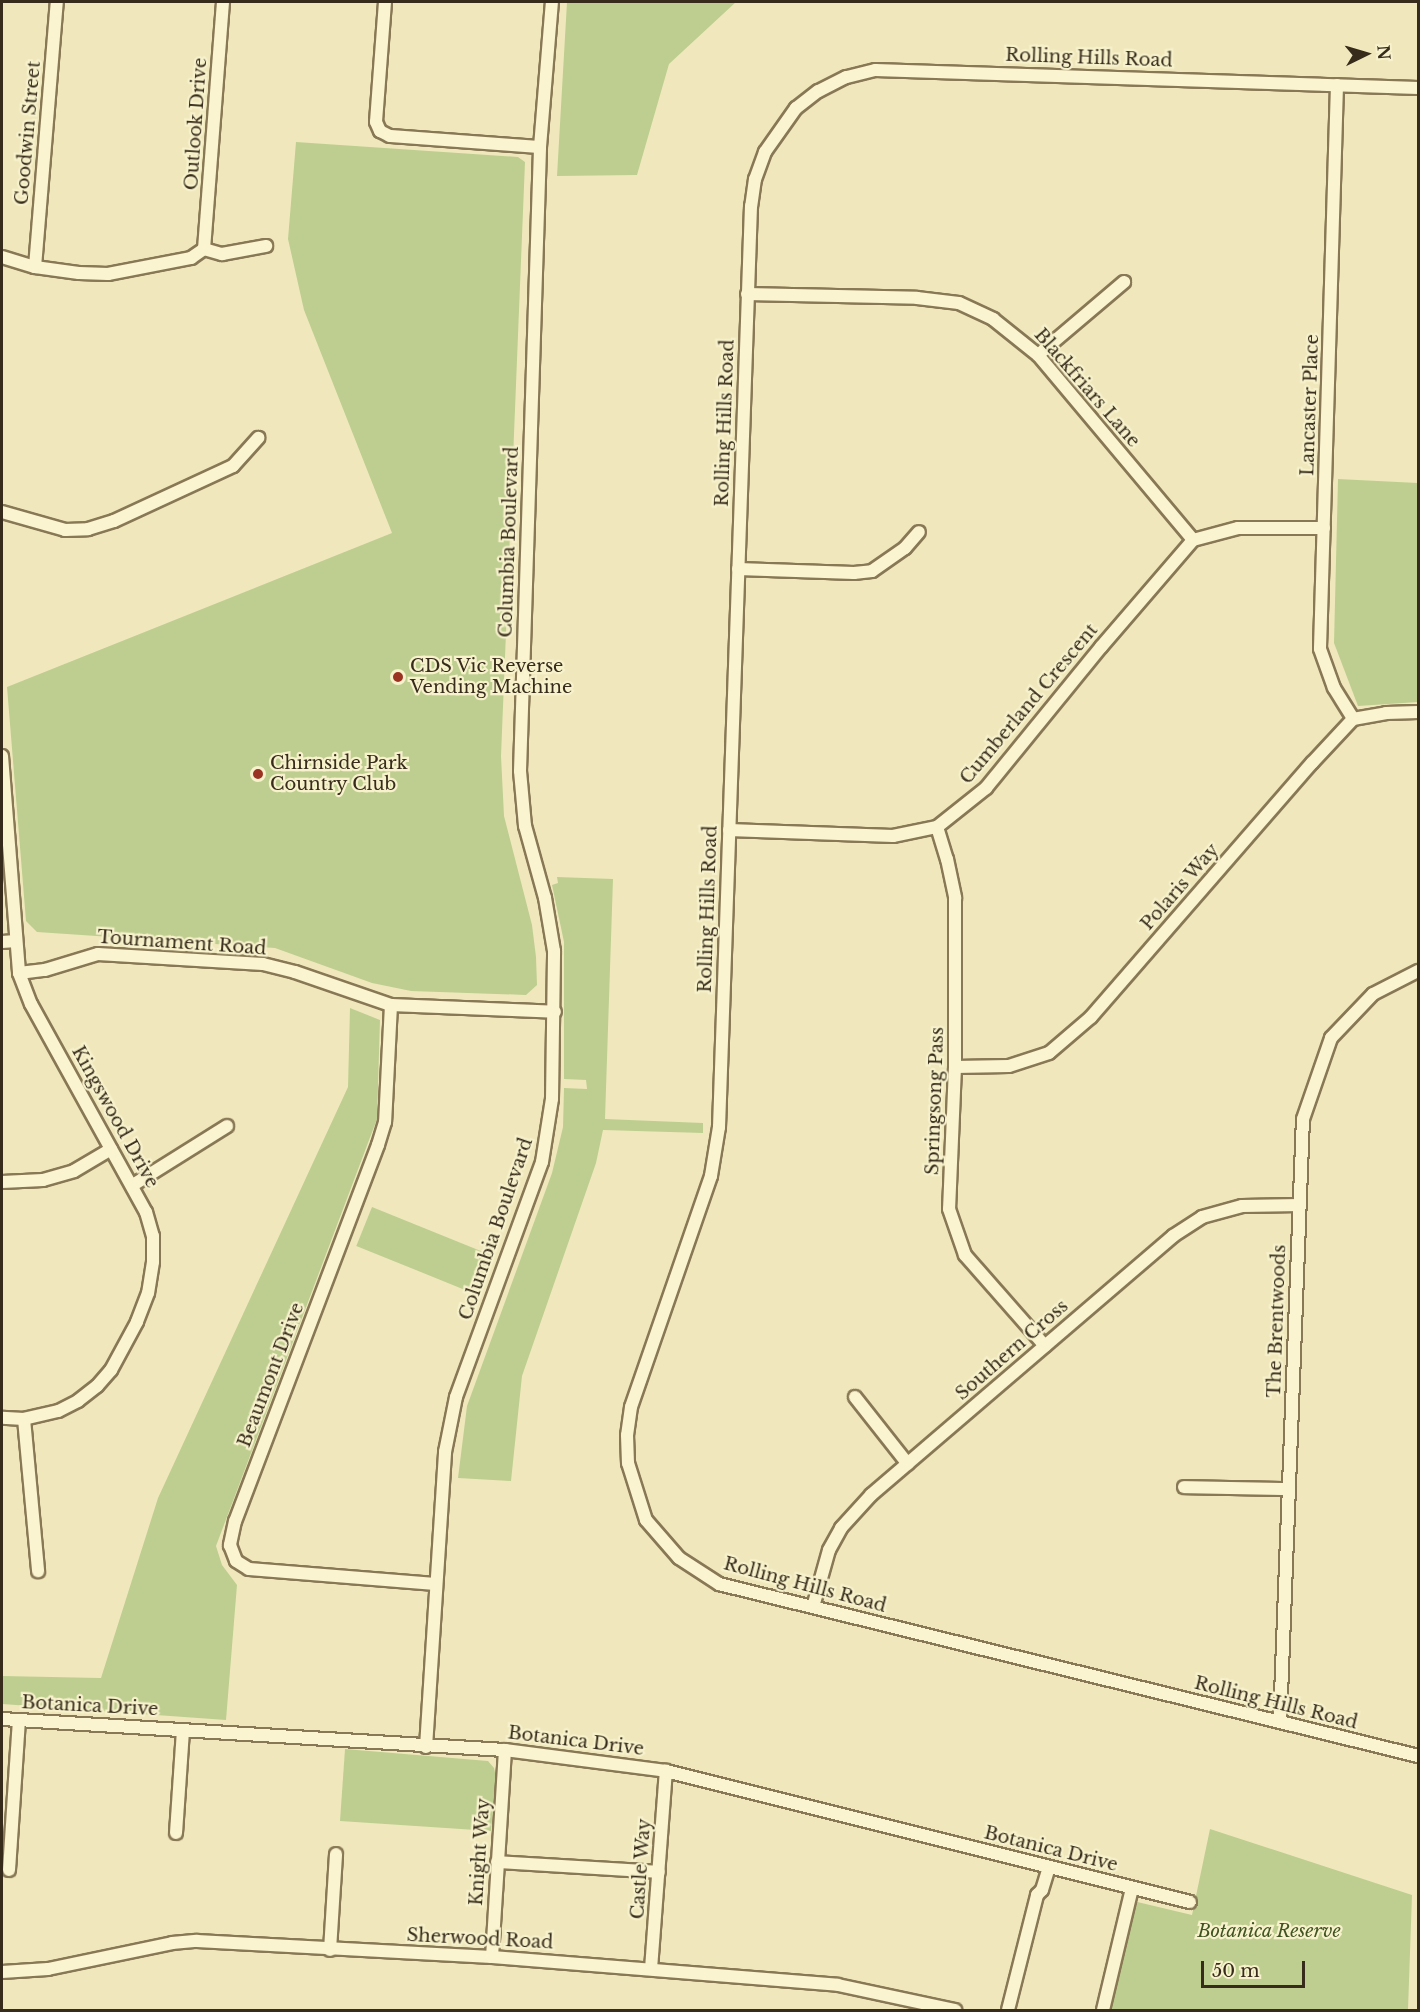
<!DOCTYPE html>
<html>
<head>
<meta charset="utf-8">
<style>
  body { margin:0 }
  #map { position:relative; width:1420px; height:2012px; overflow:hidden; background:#f0e8bc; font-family:"Libre Baskerville",serif }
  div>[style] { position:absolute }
  .green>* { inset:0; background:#bece90; transform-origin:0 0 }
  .roads { filter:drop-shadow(2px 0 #887855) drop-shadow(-2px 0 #887855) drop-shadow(0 2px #887855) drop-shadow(0 -2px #887855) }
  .minor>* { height:12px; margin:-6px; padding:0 6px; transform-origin:6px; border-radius:6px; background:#fbf4d0 }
  .dots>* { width:16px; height:16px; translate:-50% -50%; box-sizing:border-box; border:3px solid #f7f1cc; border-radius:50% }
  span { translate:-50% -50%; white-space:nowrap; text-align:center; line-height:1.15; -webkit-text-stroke:4.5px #f7f1cc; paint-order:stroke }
  .street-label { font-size:18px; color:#372c1b }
  .poi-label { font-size:18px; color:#372c1b }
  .left { translate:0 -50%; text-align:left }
  .park-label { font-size:18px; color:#3f5420; font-style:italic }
  .frame { position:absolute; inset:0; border:3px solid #372c1b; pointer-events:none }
  .north { position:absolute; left:1336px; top:24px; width:60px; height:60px; -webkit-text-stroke:4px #f7f1cc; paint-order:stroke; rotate:85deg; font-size:16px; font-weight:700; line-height:24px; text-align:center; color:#372c1b }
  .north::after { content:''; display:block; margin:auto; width:21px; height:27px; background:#372c1b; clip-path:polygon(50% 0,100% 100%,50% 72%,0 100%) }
  .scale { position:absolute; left:1201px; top:1961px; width:104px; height:27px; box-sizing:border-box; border:3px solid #372c1b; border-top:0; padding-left:8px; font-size:18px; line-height:21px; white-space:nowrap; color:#372c1b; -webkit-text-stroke:4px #f7f1cc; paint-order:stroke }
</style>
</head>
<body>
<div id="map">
  <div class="green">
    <div style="clip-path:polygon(567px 2px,736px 2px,669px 64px,637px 175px,557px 176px)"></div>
    <div style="clip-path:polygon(296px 142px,518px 157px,525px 162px,501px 756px,504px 816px,532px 925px,536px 957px,537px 985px,526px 995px,411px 991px,372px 983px,275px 948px,37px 932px,26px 921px,7px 687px,392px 533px,304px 310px,288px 239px)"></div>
    <div style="clip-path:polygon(1338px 479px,1418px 483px,1418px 702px,1358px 706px,1334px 643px)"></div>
    <div style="clip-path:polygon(557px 877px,613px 879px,605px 1119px,703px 1123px,703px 1133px,603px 1130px,596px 1163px,522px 1376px,511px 1481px,458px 1478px,467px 1406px,552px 1173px,563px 1127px,564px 1088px,587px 1089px,586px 1080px,564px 1079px,564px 942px,552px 885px,558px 883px)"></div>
    <div style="clip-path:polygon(350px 1008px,380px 1020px,377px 1119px,216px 1546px,222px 1565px,237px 1585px,226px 1720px,2px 1704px,2px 1676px,101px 1678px,158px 1498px,348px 1087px)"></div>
    <div style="left:372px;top:1207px;width:128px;height:42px;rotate:22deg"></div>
    <div style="clip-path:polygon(345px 1749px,488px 1761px,494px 1768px,496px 1777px,491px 1831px,340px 1821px)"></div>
    <div style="clip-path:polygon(1210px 1829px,1412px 1895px,1408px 2010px,1111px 2010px,1129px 1900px,1192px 1915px)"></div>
  </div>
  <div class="roads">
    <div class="minor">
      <div style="left:385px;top:2px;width:120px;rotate:94.3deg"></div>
      <div style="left:376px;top:122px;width:10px;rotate:66deg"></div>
      <div style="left:380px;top:131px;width:11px;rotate:27deg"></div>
      <div style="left:390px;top:136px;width:150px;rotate:4.2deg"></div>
      <div style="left:1337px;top:85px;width:564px;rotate:91.73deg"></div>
      <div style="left:1320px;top:649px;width:41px;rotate:70.3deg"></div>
      <div style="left:1334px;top:688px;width:36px;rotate:58deg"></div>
      <div style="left:1418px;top:88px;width:543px;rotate:-178.1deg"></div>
      <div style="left:875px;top:70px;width:30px;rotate:166deg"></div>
      <div style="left:846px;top:77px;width:31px;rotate:153deg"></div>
      <div style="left:818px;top:91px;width:28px;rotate:142deg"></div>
      <div style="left:796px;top:108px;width:54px;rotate:125.2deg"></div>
      <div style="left:765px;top:152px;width:29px;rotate:110deg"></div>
      <div style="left:755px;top:179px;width:27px;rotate:98deg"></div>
      <div style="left:751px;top:206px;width:922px;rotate:91.99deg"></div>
      <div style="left:719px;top:1127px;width:50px;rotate:99.3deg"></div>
      <div style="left:711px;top:1176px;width:244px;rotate:109.1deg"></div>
      <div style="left:631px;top:1407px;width:28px;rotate:98deg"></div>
      <div style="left:627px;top:1435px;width:28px;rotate:88deg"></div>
      <div style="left:628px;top:1463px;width:60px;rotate:72.5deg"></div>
      <div style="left:646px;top:1520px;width:50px;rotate:49deg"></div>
      <div style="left:679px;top:1558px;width:48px;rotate:33deg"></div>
      <div style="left:719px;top:1584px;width:720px;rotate:13.82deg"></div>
      <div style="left:204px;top:249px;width:248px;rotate:-85.6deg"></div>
      <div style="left:2px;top:257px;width:34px;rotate:17deg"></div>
      <div style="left:35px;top:267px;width:44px;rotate:7.8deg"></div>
      <div style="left:79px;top:273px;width:29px;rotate:2deg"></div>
      <div style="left:108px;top:274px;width:85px;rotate:-10.9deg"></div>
      <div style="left:191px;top:258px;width:16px;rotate:-35deg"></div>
      <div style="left:204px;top:249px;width:19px;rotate:16deg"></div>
      <div style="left:222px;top:254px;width:45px;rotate:-10.3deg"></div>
      <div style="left:35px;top:267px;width:266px;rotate:-85.3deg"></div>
      <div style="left:747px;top:294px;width:170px;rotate:1.3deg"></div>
      <div style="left:917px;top:298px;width:42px;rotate:6.8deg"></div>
      <div style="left:959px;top:303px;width:38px;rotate:25deg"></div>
      <div style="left:993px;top:319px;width:58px;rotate:38.7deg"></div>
      <div style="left:1038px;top:355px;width:241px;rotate:50deg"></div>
      <div style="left:1038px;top:355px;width:113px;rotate:-40.3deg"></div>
      <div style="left:2px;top:512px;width:66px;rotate:15.9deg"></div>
      <div style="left:65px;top:530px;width:23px;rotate:-2deg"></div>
      <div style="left:88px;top:529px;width:27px;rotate:-17deg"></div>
      <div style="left:114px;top:521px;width:131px;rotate:-24.8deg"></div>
      <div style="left:233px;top:466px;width:38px;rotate:-48deg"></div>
      <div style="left:738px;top:569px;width:116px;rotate:2deg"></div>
      <div style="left:854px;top:573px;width:18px;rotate:-6deg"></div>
      <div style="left:872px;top:571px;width:40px;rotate:-34.9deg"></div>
      <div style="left:905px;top:548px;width:21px;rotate:-49deg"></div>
      <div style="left:2px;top:756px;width:218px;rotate:85.5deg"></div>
      <div style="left:19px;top:973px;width:33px;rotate:69deg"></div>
      <div style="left:31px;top:1004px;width:238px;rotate:61.1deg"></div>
      <div style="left:146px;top:1212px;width:25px;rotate:74deg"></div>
      <div style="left:153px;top:1236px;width:26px;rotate:90deg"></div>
      <div style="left:153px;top:1262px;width:31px;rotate:99deg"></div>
      <div style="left:148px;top:1293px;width:31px;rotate:111deg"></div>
      <div style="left:137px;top:1322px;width:55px;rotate:118.4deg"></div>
      <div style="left:111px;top:1370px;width:21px;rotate:131deg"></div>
      <div style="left:97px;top:1386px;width:24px;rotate:142deg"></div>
      <div style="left:78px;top:1401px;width:22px;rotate:153deg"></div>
      <div style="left:58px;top:1411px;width:35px;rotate:167deg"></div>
      <div style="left:24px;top:1419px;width:22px;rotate:-177deg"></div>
      <div style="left:937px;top:827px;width:34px;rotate:73deg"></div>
      <div style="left:947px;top:859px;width:40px;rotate:78deg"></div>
      <div style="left:955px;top:898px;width:169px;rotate:90deg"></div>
      <div style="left:955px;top:1067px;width:142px;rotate:92.4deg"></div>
      <div style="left:949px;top:1209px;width:49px;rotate:70.8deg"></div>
      <div style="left:965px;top:1255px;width:121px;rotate:48.7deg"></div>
      <div style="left:729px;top:830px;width:164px;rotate:2.1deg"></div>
      <div style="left:893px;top:836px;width:45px;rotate:-11.6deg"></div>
      <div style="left:937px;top:827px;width:63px;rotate:-38.5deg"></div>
      <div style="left:986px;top:788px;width:182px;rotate:-50.8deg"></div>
      <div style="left:1101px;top:647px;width:141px;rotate:-49.3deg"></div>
      <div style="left:1193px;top:540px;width:47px;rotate:-14.9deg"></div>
      <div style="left:1238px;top:528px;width:86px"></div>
      <div style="left:2px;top:942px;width:14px;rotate:-4deg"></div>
      <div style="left:19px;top:973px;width:26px;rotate:-7deg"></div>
      <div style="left:45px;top:970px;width:55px;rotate:-16.8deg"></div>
      <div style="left:98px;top:954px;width:165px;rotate:3.5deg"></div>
      <div style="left:263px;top:964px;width:33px;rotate:14deg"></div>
      <div style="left:295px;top:972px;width:102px;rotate:19deg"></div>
      <div style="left:391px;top:1005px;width:164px;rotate:2.4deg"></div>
      <div style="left:391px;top:1005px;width:117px;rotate:92.9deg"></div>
      <div style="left:385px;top:1122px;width:24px;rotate:107deg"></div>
      <div style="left:378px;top:1145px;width:402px;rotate:110.8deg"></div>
      <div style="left:235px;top:1521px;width:25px;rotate:102deg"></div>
      <div style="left:230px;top:1545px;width:17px;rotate:69deg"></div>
      <div style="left:236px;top:1561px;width:15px;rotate:32deg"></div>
      <div style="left:249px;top:1569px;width:187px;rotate:4.6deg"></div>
      <div style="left:955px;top:1067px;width:54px;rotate:-1.1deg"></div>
      <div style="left:1009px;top:1066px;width:42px;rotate:-18deg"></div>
      <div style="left:1049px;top:1053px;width:55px;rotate:-40.6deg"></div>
      <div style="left:1091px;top:1017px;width:337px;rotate:-49deg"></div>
      <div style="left:1312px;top:763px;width:60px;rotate:-47deg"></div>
      <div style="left:1353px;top:719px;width:34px;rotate:-10deg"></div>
      <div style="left:1386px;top:713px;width:32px;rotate:-2deg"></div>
      <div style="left:2px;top:1182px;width:41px;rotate:-2.8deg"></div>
      <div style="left:43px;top:1180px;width:32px;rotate:-16deg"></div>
      <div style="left:74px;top:1171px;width:43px;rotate:-30.7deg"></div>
      <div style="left:133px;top:1185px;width:111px;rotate:-32.1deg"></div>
      <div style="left:855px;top:1397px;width:85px;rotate:51.7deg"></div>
      <div style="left:24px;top:1419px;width:153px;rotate:84.7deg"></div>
      <div style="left:1184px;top:1487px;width:105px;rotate:1.1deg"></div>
      <div style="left:813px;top:1607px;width:59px;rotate:-74.3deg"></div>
      <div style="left:829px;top:1550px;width:25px;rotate:-61deg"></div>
      <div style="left:841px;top:1528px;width:45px;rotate:-47.7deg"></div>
      <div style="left:871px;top:1495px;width:398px;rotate:-40.6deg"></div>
      <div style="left:1173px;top:1236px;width:35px;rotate:-33deg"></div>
      <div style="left:1202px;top:1217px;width:41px;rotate:-15.4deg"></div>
      <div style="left:1242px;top:1206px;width:58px;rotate:-1deg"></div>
      <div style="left:2px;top:1719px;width:504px;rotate:3.53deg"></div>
      <div style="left:505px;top:1750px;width:162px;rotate:7.4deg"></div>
      <div style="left:666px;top:1771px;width:540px;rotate:14.04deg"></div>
      <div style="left:1280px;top:1722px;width:603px;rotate:-87.82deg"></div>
      <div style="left:1303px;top:1119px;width:86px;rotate:-70.9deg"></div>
      <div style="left:1331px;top:1038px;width:61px;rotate:-46.3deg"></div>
      <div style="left:1373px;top:994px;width:51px;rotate:-27.1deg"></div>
      <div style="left:426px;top:1747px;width:296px;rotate:-86.3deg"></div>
      <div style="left:445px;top:1452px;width:56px;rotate:-78.7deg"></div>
      <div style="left:456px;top:1397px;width:250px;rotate:-69.9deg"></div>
      <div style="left:542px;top:1162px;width:64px;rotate:-81deg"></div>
      <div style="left:552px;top:1099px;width:148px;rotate:-89.2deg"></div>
      <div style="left:554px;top:951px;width:54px;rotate:-99.6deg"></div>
      <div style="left:545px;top:898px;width:75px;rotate:-105.5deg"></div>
      <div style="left:525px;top:826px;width:55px;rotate:-95.2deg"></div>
      <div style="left:520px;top:771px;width:624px;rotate:-88.16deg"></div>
      <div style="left:540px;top:147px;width:145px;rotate:-85.3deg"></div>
      <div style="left:176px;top:1833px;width:103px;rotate:-86.1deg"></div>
      <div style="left:497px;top:1862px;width:162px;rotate:3.5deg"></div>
      <div style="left:9px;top:1870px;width:150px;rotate:-86.2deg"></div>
      <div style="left:330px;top:1950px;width:96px;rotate:-86.4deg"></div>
      <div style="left:492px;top:1957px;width:207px;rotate:-86.4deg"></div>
      <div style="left:651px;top:1969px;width:199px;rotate:-85.7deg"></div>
      <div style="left:2px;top:1972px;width:46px;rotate:-3.7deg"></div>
      <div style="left:48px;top:1969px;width:127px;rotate:-11.8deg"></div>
      <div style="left:172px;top:1943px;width:25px;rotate:-5deg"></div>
      <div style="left:197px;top:1941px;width:295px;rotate:3.1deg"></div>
      <div style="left:492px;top:1957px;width:347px;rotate:4.6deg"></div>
      <div style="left:838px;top:1985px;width:120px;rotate:12.1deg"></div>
      <div style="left:1008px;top:2010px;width:119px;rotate:-75.8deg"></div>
      <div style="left:1037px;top:1895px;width:7px;rotate:-45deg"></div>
      <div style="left:1042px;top:1890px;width:24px;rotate:-73deg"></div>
      <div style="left:1103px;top:2010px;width:125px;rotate:-76.6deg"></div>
    </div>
  </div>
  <div class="dots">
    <div style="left:398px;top:677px;background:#9a3322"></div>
    <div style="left:258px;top:774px;background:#9a3322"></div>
  </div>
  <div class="street-label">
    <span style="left:1089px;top:58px;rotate:2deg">Rolling Hills Road</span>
    <span style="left:196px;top:124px;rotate:-86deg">Outlook Drive</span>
    <span style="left:28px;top:133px;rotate:-85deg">Goodwin Street</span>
    <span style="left:1087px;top:388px;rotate:49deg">Blackfriars Lane</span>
    <span style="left:1310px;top:405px;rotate:-88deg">Lancaster Place</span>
    <span style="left:725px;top:423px;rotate:-88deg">Rolling Hills Road</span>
    <span style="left:509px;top:542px;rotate:-88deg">Columbia Boulevard</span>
    <span style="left:1029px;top:704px;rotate:-50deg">Cumberland Crescent</span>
    <span style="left:1180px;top:887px;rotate:-49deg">Polaris Way</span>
    <span style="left:708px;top:909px;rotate:-88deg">Rolling Hills Road</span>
    <span style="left:182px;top:943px;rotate:4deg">Tournament Road</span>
    <span style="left:935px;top:1101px;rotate:-88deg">Springsong Pass</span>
    <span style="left:115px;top:1117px;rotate:61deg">Kingswood Drive</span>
    <span style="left:496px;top:1229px;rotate:-71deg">Columbia Boulevard</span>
    <span style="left:1277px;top:1321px;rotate:-88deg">The Brentwoods</span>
    <span style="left:1012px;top:1350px;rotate:-41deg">Southern Cross</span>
    <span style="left:271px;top:1375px;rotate:-69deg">Beaumont Drive</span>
    <span style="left:805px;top:1585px;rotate:15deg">Rolling Hills Road</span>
    <span style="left:1276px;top:1703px;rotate:14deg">Rolling Hills Road</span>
    <span style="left:90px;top:1706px;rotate:3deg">Botanica Drive</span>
    <span style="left:576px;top:1741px;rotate:7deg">Botanica Drive</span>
    <span style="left:1051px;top:1849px;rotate:14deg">Botanica Drive</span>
    <span style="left:480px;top:1852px;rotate:-86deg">Knight Way</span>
    <span style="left:641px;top:1869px;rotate:-86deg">Castle Way</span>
    <span style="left:480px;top:1939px;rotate:3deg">Sherwood Road</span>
  </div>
  <div class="poi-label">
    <span class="left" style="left:410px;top:677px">CDS Vic Reverse<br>Vending Machine</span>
    <span class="left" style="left:270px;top:774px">Chirnside Park<br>Country Club</span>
  </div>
  <div class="park-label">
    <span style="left:1269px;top:1931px">Botanica Reserve</span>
  </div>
  <div class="frame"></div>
  <div class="north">N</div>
  <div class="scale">50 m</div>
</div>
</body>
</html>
